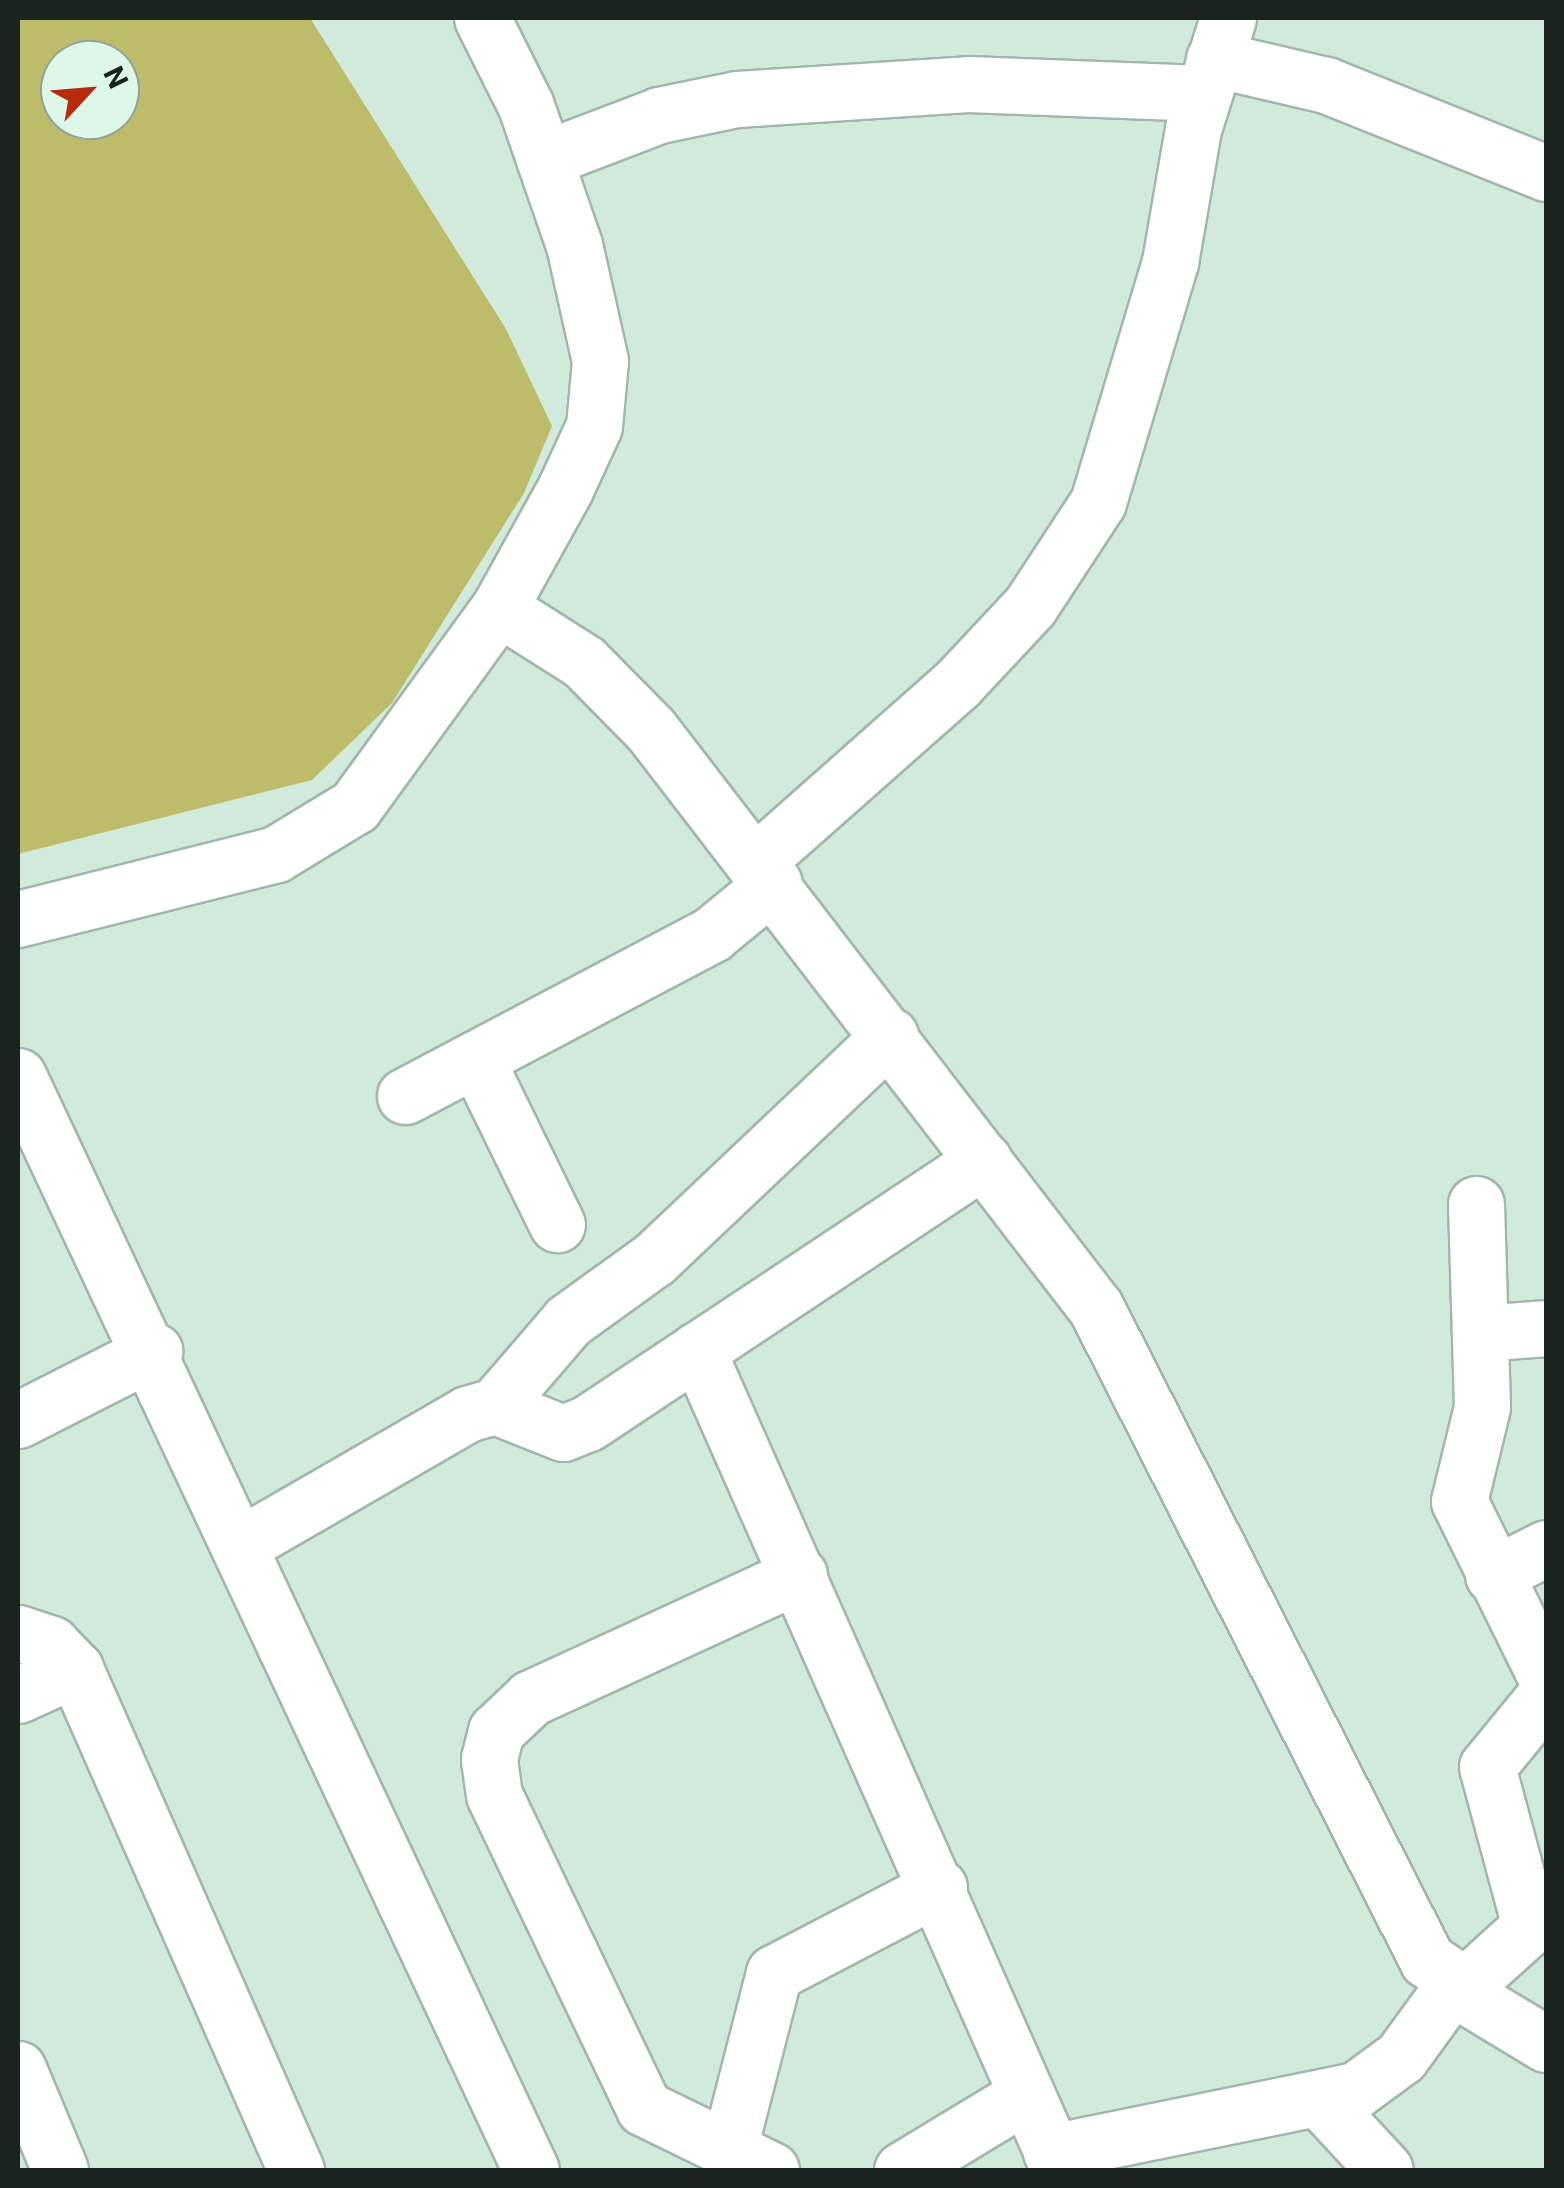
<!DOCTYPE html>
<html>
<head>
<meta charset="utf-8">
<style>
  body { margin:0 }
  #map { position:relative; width:1564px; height:2188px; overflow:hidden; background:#d2eadb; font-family:Roboto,sans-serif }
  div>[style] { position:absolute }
  .green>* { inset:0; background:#bdbc6a }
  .roads { filter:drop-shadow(2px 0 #a0b7a9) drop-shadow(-2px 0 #a0b7a9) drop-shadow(0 2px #a0b7a9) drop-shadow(0 -2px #a0b7a9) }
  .minor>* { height:55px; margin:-27.5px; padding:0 27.5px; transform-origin:27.5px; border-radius:27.5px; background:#fff }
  span { translate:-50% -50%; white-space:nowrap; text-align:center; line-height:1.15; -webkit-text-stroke:10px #dff7e8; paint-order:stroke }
  .frame { position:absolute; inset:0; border:20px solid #1b231e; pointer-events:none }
  .north { position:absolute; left:40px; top:40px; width:100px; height:100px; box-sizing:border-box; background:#dff7e8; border:2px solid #91a297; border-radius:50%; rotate:64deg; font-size:28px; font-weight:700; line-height:40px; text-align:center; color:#1b231e }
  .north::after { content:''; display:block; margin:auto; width:35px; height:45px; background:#b62a0d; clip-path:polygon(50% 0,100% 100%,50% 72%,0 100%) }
</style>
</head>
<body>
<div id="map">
  <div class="green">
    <div style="clip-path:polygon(evenodd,18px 18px,310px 18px,506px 329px,552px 426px,524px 493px,392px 703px,312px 780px,18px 854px,18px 18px,60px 60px,120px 60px,120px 120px,60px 120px,60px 60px)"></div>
  </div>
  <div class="roads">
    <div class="minor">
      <div style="left:1214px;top:59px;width:115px;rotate:13.1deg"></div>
      <div style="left:1326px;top:85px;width:237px;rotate:21.8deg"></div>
      <div style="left:544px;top:159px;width:123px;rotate:-20.9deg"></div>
      <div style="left:659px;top:115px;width:80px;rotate:-11.6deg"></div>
      <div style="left:737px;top:99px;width:231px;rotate:-3.7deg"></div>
      <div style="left:968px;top:84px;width:235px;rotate:2.2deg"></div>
      <div style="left:499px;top:608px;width:101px;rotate:32.4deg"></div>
      <div style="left:584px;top:662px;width:95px;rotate:45.4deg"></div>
      <div style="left:651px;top:730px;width:729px;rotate:52.41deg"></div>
      <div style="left:1096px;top:1308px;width:731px;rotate:63.08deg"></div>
      <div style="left:1427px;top:1960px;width:36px;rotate:34deg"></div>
      <div style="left:1457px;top:1980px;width:15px;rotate:-4deg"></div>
      <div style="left:1472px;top:1979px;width:100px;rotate:-42.2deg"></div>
      <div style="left:757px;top:861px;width:268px;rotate:-41.5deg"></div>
      <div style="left:958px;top:683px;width:105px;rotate:-46.9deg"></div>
      <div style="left:1030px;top:606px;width:124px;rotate:-56.8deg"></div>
      <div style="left:1098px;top:502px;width:251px;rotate:-73.3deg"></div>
      <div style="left:1170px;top:262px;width:135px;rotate:-80.2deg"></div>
      <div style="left:1193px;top:129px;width:116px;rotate:-72.5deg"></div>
      <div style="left:18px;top:919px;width:266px;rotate:-14.1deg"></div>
      <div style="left:276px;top:854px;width:92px;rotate:-31.3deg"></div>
      <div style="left:355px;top:806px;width:245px;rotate:-54deg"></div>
      <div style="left:499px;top:608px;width:136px;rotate:-61deg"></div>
      <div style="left:565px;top:489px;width:69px;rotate:-65.3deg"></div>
      <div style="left:594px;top:426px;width:65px;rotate:-84.7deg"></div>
      <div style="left:600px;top:361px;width:119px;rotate:-102.6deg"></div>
      <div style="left:574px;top:245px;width:147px;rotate:-109.1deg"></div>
      <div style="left:526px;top:106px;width:98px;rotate:-116.6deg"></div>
      <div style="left:476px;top:1059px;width:184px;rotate:63.9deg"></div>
      <div style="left:18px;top:1076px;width:1208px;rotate:64.88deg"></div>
      <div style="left:405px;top:1096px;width:347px;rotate:-27.8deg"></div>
      <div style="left:712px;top:934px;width:80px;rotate:-39.4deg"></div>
      <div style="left:1476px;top:1204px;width:203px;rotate:88.3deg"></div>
      <div style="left:1482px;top:1407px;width:97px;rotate:103.7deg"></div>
      <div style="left:1459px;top:1501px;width:196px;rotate:63.7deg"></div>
      <div style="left:1480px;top:1333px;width:66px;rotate:-4.3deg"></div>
      <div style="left:697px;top:1350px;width:897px;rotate:66.12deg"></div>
      <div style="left:495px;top:1406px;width:112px;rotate:-49.3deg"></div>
      <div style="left:568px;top:1321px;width:106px;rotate:-35.8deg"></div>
      <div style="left:654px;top:1259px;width:325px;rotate:-43.4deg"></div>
      <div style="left:18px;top:1420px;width:153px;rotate:-26.9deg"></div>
      <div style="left:242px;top:1544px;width:260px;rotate:-30deg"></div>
      <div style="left:467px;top:1414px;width:29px;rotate:-16deg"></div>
      <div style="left:495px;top:1406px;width:73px;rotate:21.7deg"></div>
      <div style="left:563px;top:1433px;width:27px;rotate:-22deg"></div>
      <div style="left:588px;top:1423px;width:475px;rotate:-33.6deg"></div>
      <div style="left:1493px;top:1575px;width:59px;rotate:-27deg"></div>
      <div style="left:18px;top:1633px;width:35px;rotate:18deg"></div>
      <div style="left:51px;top:1644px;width:35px;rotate:46deg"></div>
      <div style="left:75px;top:1669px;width:548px;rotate:66.2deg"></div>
      <div style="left:18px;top:1695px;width:63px;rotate:-24.5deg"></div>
      <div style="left:1530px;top:1926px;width:165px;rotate:-105.1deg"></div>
      <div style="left:1487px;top:1767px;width:93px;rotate:-50.7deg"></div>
      <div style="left:18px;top:2069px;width:109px;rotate:67.4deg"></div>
      <div style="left:1323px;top:2103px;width:91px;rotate:47.2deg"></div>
      <div style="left:728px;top:2152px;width:185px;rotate:-75.6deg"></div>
      <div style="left:774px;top:1973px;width:186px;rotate:-27.5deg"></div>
      <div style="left:1051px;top:2152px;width:311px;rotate:-11.5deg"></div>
      <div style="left:1356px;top:2090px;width:56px;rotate:-36.3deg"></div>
      <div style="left:1401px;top:2057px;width:95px;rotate:-54deg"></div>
      <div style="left:1457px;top:1980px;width:15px;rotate:67deg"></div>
      <div style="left:1463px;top:1994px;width:97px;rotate:31.1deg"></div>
      <div style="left:771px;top:2170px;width:141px;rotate:-154deg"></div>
      <div style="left:644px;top:2108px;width:347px;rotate:-115.6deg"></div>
      <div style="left:494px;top:1795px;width:36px;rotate:-98deg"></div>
      <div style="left:489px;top:1759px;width:29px;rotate:-76deg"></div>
      <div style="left:496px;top:1731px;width:48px;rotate:-43.3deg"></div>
      <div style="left:531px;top:1698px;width:295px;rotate:-24.7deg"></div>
      <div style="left:902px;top:2170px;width:143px;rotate:-31.2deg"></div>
    </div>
  </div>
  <div class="frame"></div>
  <div class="north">N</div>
</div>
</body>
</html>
